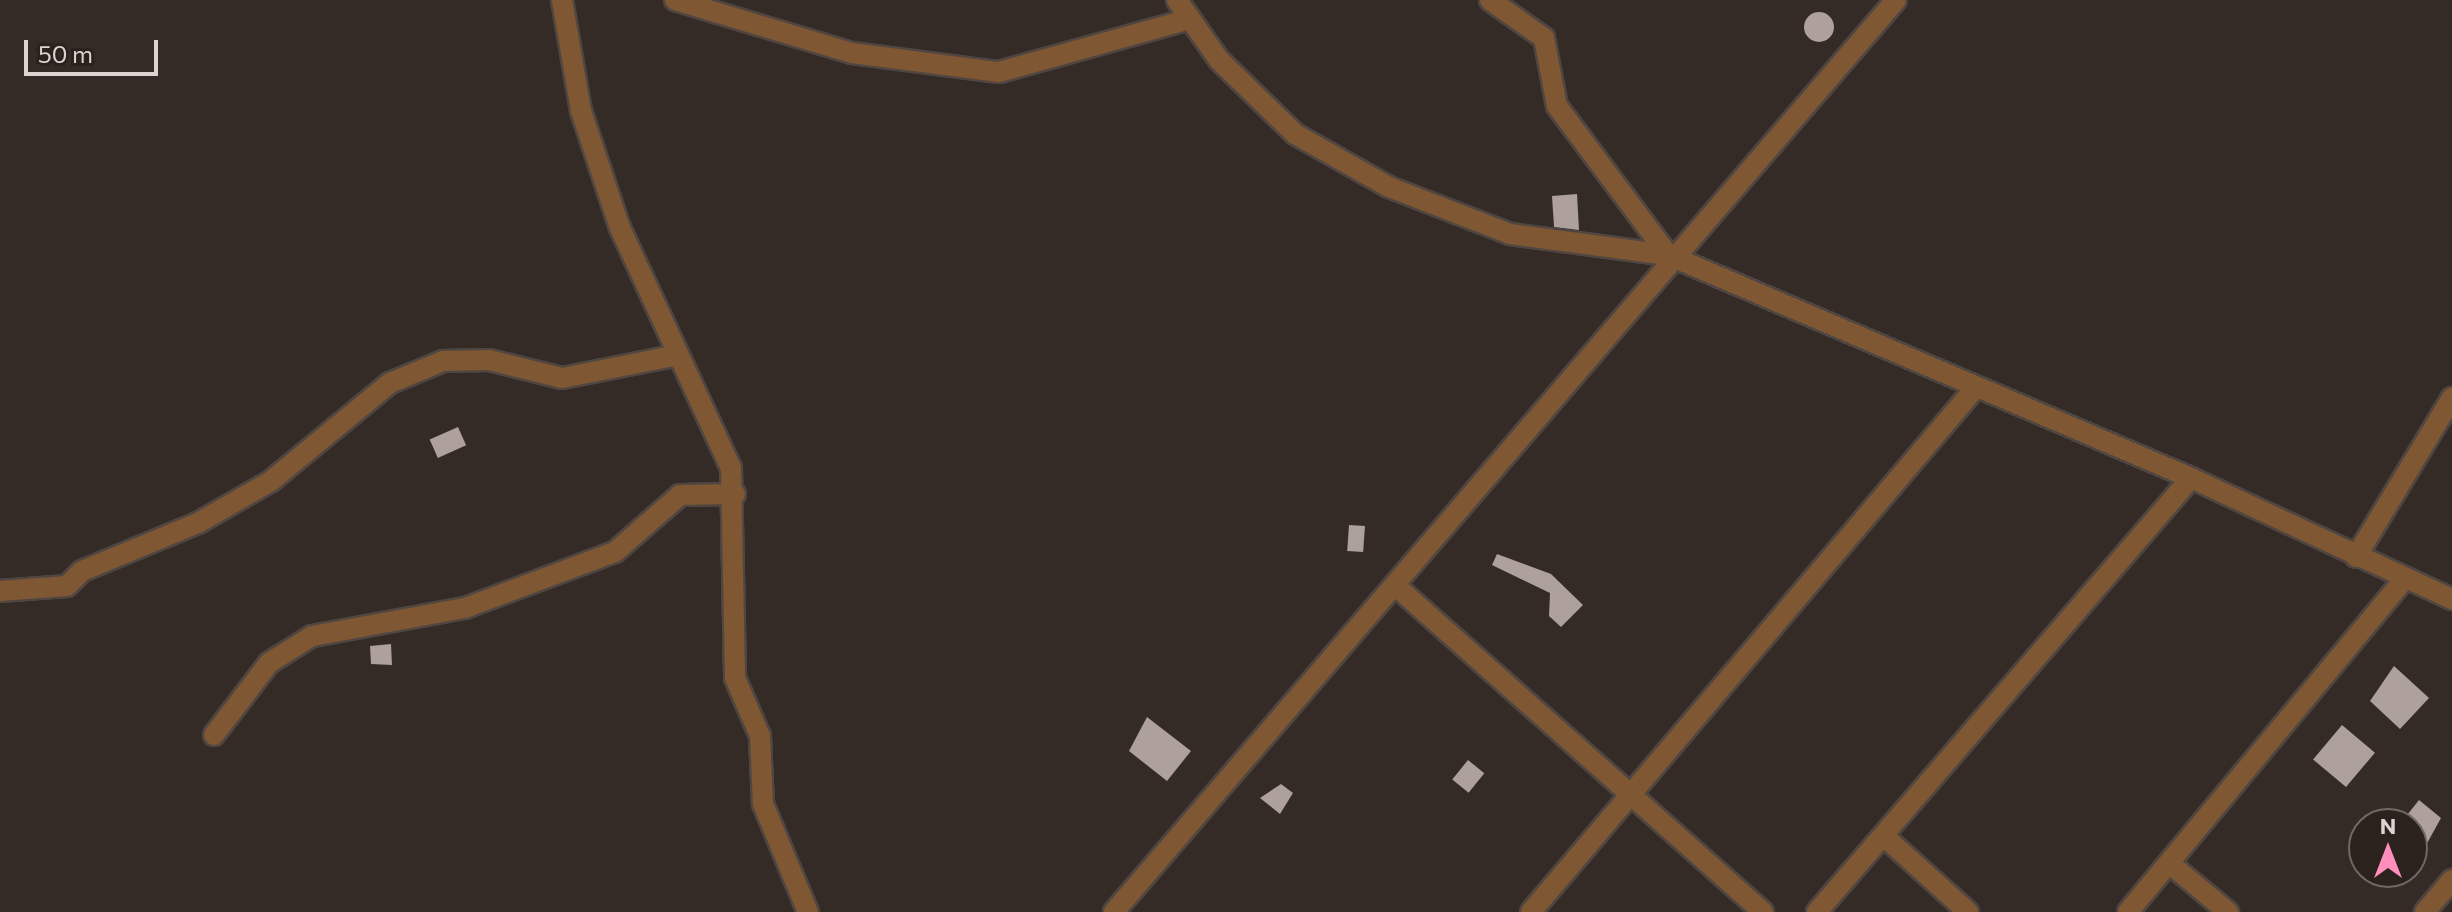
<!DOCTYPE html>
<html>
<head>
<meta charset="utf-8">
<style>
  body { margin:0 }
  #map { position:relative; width:2452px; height:912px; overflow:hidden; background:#352b26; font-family:Commissioner,sans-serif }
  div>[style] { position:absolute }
  .building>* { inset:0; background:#aea09c; transform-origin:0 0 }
  .round { border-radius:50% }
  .roads { filter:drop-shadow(2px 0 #504641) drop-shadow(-2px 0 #504641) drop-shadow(0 2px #504641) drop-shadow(0 -2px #504641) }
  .minor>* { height:20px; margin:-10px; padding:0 10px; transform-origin:10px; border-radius:10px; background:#7f5733 }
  span { translate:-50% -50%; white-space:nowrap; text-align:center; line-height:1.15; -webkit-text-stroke:8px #2b211d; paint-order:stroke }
  .north { position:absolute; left:2348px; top:808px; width:80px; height:80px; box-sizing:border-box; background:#2b211d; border:2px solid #716965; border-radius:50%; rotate:0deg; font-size:22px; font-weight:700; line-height:32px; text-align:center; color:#dbd4d1 }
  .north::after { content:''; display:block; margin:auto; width:28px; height:36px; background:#ff8eba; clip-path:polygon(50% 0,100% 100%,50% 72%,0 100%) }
  .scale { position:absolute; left:24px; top:40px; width:134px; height:36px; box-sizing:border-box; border:4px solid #dbd4d1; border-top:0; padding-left:10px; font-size:24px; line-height:28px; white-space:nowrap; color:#dbd4d1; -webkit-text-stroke:6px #2b211d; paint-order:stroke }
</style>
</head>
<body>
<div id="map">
  <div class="building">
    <div class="round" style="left:1804px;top:12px;width:30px;height:30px"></div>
    <div style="clip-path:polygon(1577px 194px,1579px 230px,1554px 227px,1552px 196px)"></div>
    <div style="left:458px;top:427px;width:20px;height:31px;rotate:66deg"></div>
    <div style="left:1349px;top:525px;width:16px;height:26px;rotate:4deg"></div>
    <div style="clip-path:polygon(1497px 554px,1551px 574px,1583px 605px,1561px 627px,1549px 616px,1550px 593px,1492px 565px)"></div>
    <div style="clip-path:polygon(391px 644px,392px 665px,371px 664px,370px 646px)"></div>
    <div style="clip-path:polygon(2394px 666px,2429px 698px,2400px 729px,2370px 701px)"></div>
    <div style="clip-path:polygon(1147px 717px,1191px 751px,1167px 781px,1129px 751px)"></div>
    <div style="left:2342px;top:725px;width:43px;height:45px;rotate:40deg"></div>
    <div style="left:1468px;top:760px;width:21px;height:25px;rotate:39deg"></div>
    <div style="clip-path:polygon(1281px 784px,1293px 793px,1280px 814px,1260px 798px)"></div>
    <div style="clip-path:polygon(2419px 800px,2441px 818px,2420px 856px,2412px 855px,2412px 824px,2400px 824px)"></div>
  </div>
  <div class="roads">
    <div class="minor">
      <div style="left:562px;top:0;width:113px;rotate:80.3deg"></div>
      <div style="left:581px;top:111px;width:123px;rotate:71.6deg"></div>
      <div style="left:620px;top:228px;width:264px;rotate:65.2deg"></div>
      <div style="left:731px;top:468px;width:210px;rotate:88.9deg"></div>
      <div style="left:735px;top:678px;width:63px;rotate:66.7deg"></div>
      <div style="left:760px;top:736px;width:68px;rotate:87.5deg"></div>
      <div style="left:763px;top:804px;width:117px;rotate:67.4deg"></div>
      <div style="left:675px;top:0;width:185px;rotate:16.7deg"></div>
      <div style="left:852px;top:53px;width:148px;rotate:7.4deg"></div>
      <div style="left:999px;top:72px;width:194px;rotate:-15.5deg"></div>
      <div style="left:1177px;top:0;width:73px;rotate:55deg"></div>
      <div style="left:1219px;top:60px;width:106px;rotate:44.2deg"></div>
      <div style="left:1295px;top:134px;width:108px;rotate:29.4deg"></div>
      <div style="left:1389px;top:187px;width:130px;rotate:21.2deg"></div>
      <div style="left:1510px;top:234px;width:159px;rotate:7.6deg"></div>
      <div style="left:1668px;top:255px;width:569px;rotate:23.09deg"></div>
      <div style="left:2191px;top:478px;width:288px;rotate:24.9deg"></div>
      <div style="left:1490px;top:0;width:66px;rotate:35.1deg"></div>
      <div style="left:1544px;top:38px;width:69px;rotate:79.2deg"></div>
      <div style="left:1557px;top:106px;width:186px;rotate:53.3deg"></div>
      <div style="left:2356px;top:557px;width:186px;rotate:-58.9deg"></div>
      <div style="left:1398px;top:588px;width:488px;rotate:41.6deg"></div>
      <div style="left:0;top:591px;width:67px;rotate:-4.3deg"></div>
      <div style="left:67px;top:586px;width:21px;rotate:-45deg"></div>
      <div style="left:82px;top:571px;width:126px;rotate:-22.5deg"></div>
      <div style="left:198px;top:523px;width:84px;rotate:-29.9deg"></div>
      <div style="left:271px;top:481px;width:154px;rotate:-39.5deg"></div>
      <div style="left:390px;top:383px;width:57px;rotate:-22.5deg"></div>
      <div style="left:443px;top:361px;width:46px;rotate:-1.2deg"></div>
      <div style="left:489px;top:360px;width:75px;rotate:13.9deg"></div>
      <div style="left:562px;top:378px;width:118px;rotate:-11.2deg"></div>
      <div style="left:214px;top:735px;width:91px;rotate:-52.6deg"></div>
      <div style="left:269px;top:663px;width:51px;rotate:-32.1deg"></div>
      <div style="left:312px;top:636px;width:156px;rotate:-10.4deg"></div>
      <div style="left:465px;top:608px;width:160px;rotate:-20.5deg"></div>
      <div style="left:615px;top:552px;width:86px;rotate:-41.2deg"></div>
      <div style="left:680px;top:495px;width:55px;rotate:-1deg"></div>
      <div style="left:1887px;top:839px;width:109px;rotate:42deg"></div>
      <div style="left:2169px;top:863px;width:77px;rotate:39.7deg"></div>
      <div style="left:1114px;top:912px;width:1201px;rotate:-49.39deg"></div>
      <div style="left:1531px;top:912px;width:688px;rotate:-49.71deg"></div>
      <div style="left:1817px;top:912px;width:573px;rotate:-49.25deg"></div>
      <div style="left:2128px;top:912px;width:434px;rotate:-50.3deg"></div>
      <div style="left:2425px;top:912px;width:42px;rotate:-49.8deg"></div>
    </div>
  </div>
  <div class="north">N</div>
  <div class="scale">50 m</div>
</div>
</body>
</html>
